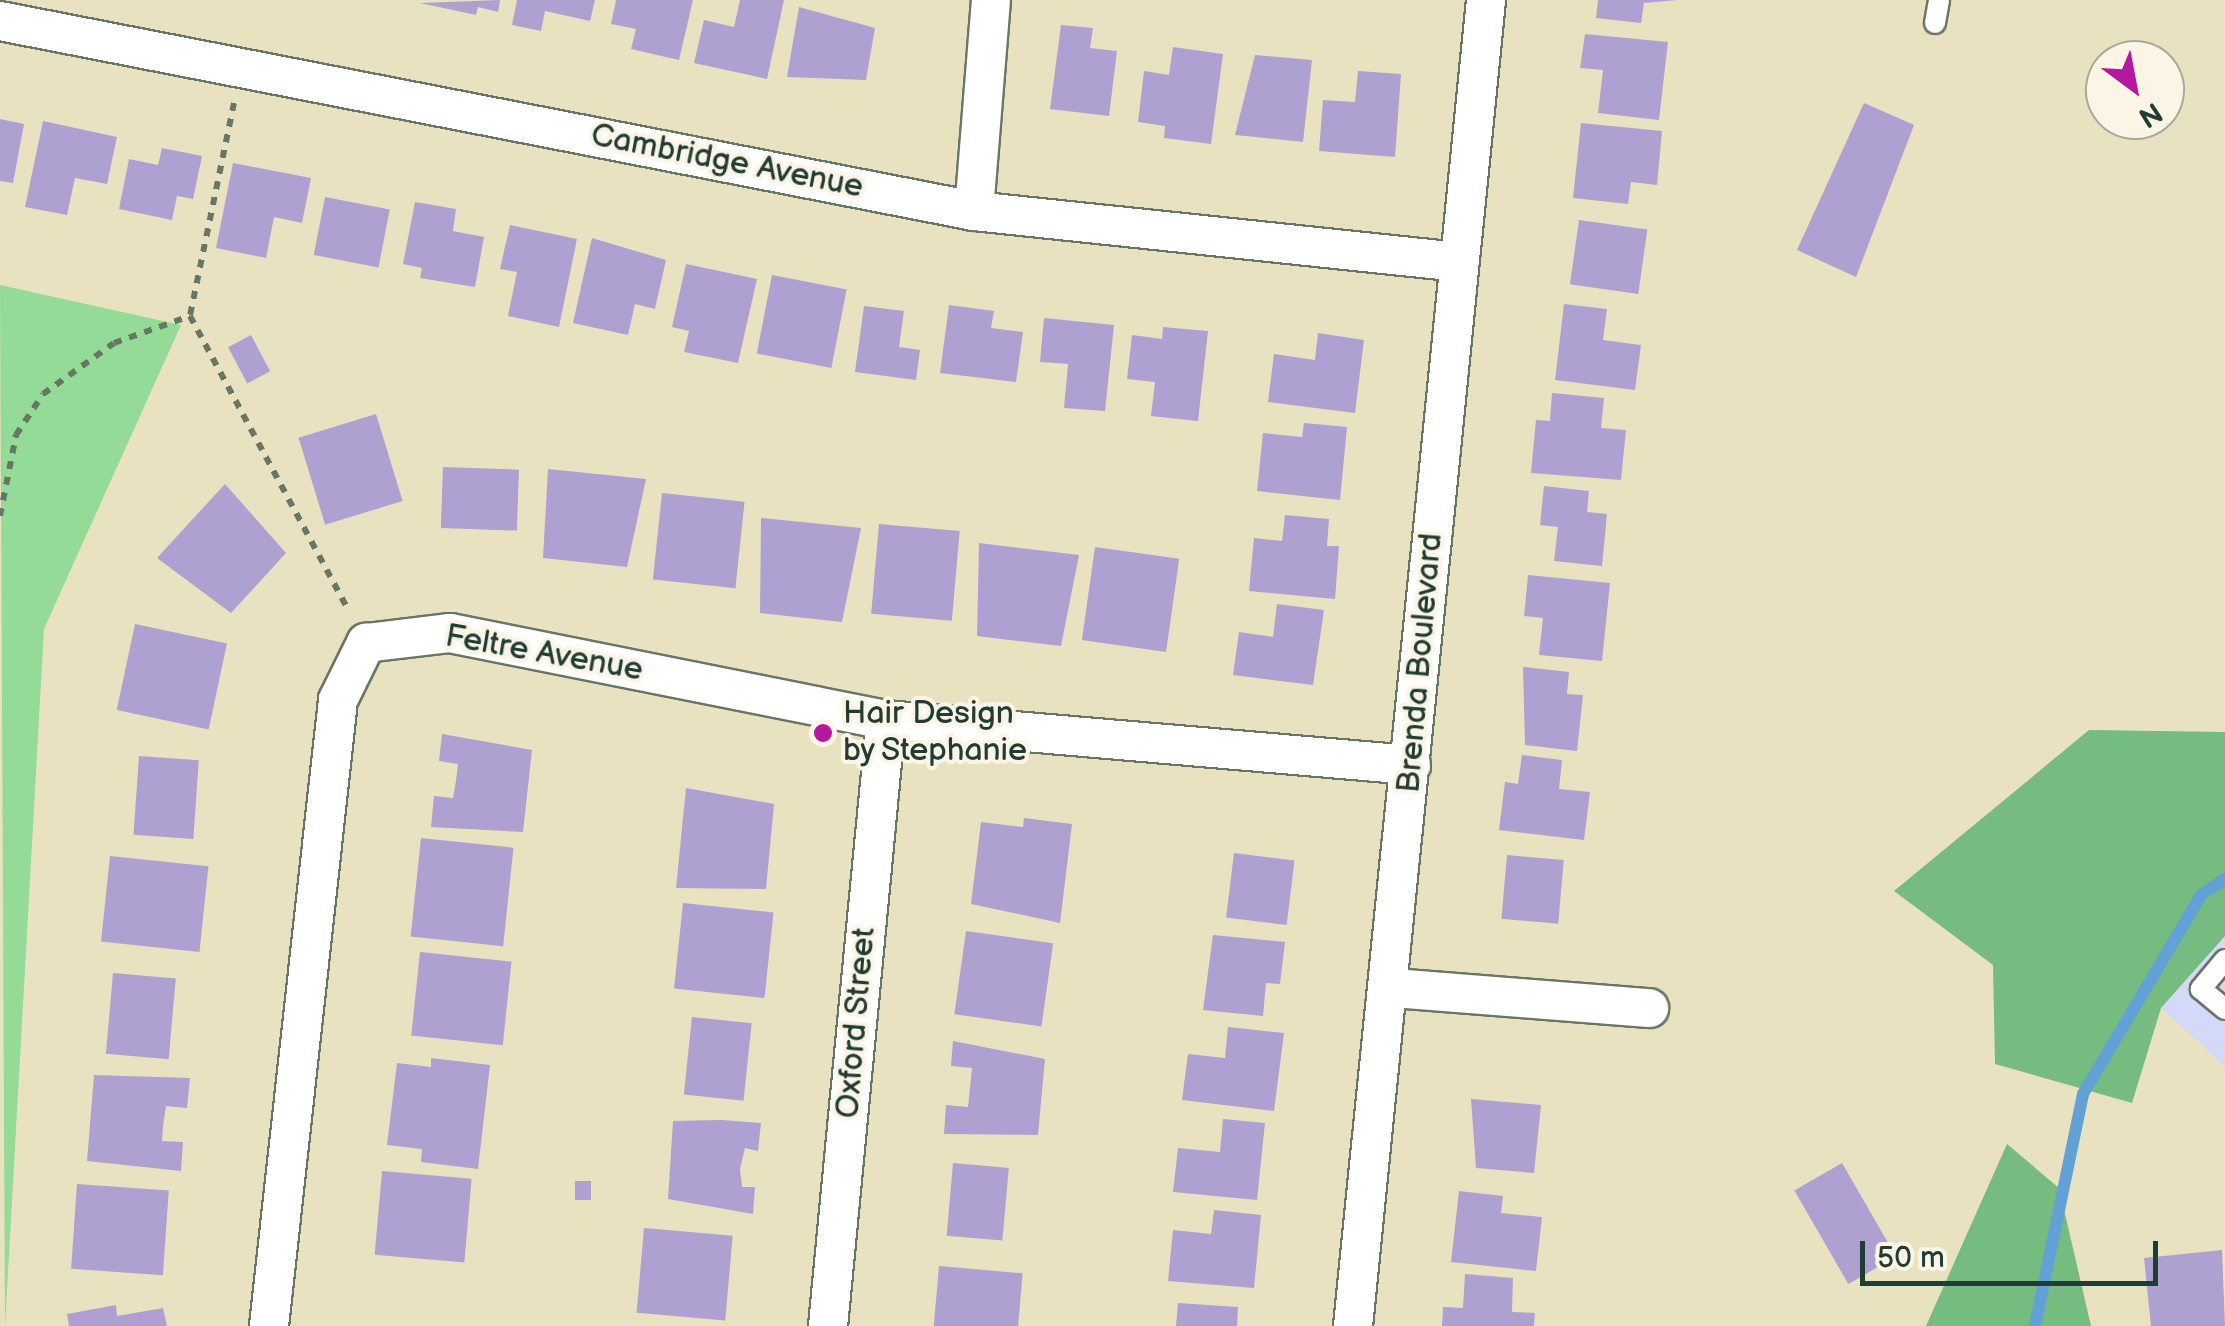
<!DOCTYPE html>
<html>
<head>
<meta charset="utf-8">
<style>
  body { margin:0 }
  #map { position:relative; width:2225px; height:1326px; overflow:hidden; background:#e9e2c0; font-family:"Balsamiq Sans",sans-serif }
  div>[style] { position:absolute }
  .built>* { inset:0; background:#d2d9f9 }
  .green>* { inset:0; background:#93db96 }
  .forest>* { inset:0; background:#76bb7f }
  .stream>* { height:12px; margin:-6px; padding:0 6px; transform-origin:6px; border-radius:6px; background:#62a1d5 }
  .building>* { inset:0; background:#aea1d1; transform-origin:0 0 }
  .path>* { height:6px; margin-top:-3px; transform-origin:0; background:repeating-linear-gradient(90deg,#667765 0 8px,transparent 0 16px) }
  .roads { filter:drop-shadow(2px 0 #667765) drop-shadow(-2px 0 #667765) drop-shadow(0 2px #667765) drop-shadow(0 -2px #667765) }
  .service>* { height:20px; margin:-10px; padding:0 10px; transform-origin:10px; border-radius:10px; background:#fff }
  .minor>* { height:38px; margin:-19px; padding:0 19px; transform-origin:19px; border-radius:19px; background:#fff }
  .dots>* { width:28px; height:28px; translate:-50% -50%; box-sizing:border-box; border:5px solid #fcf5e5; border-radius:50% }
  span { translate:-50% -50%; white-space:nowrap; text-align:center; line-height:1.15; -webkit-text-stroke:8px #fcf5e5; paint-order:stroke }
  .street-label { font-size:32px; color:#1f3d34 }
  .poi-label { font-size:32px; color:#1f3d34 }
  .left { translate:0 -50%; text-align:left }
  .north { position:absolute; left:2085px; top:40px; width:100px; height:100px; box-sizing:border-box; background:#fcf5e5; border:2px solid #a4ab9e; border-radius:50%; rotate:148deg; font-size:28px; font-weight:700; line-height:40px; text-align:center; color:#1f3d34 }
  .north::after { content:''; display:block; margin:auto; width:35px; height:45px; background:#b5179e; clip-path:polygon(50% 0,100% 100%,50% 72%,0 100%) }
  .scale { position:absolute; left:1860px; top:1241px; width:298px; height:45px; box-sizing:border-box; border:5px solid #1f3d34; border-top:0; padding-left:12px; font-size:30px; line-height:35px; white-space:nowrap; color:#1f3d34; -webkit-text-stroke:8px #fcf5e5; paint-order:stroke }
</style>
</head>
<body>
<div id="map">
  <div class="built">
    <div style="clip-path:polygon(2225px 936px,2225px 1066px,2161px 1008px)"></div>
  </div>
  <div class="green">
    <div style="clip-path:polygon(0 285px,181px 325px,44px 629px,5px 1326px)"></div>
  </div>
  <div class="forest">
    <div style="clip-path:polygon(2089px 730px,2225px 732px,2225px 936px,2161px 1008px,2132px 1103px,1995px 1064px,1993px 965px,1894px 891px)"></div>
    <div style="clip-path:polygon(2007px 1144px,2059px 1188px,2091px 1326px,1926px 1326px)"></div>
  </div>
  <div class="stream">
    <div style="left:2035px;top:1326px;width:237px;rotate:-78.3deg"></div>
    <div style="left:2083px;top:1094px;width:231px;rotate:-59.3deg"></div>
    <div style="left:2201px;top:895px;width:29px;rotate:-34deg"></div>
  </div>
  <div class="building">
    <div style="clip-path:polygon(500px 0,498px 12px,478px 7px,476px 15px,420px 3px)"></div>
    <div style="clip-path:polygon(517px 0,595px 0,590px 21px,545px 11px,541px 31px,512px 25px)"></div>
    <div style="clip-path:polygon(616px 0,693px 0,679px 60px,631px 49px,636px 29px,611px 24px)"></div>
    <div style="clip-path:polygon(740px 0,784px 0,767px 79px,694px 63px,704px 20px,734px 27px)"></div>
    <div style="clip-path:polygon(1598px 0,1678px 0,1644px 3px,1641px 23px,1596px 18px)"></div>
    <div style="clip-path:polygon(799px 7px,875px 28px,866px 80px,787px 77px)"></div>
    <div style="clip-path:polygon(1061px 25px,1093px 28px,1090px 48px,1117px 51px,1109px 116px,1050px 109px)"></div>
    <div style="clip-path:polygon(1585px 34px,1668px 42px,1659px 120px,1598px 113px,1603px 70px,1580px 68px)"></div>
    <div style="clip-path:polygon(1173px 47px,1223px 54px,1211px 144px,1164px 138px,1165px 126px,1138px 122px,1144px 71px,1169px 75px)"></div>
    <div style="clip-path:polygon(1255px 55px,1312px 60px,1303px 142px,1235px 135px)"></div>
    <div style="clip-path:polygon(1358px 71px,1401px 74px,1395px 157px,1319px 151px,1323px 100px,1355px 102px)"></div>
    <div style="clip-path:polygon(1864px 103px,1914px 125px,1856px 277px,1797px 250px)"></div>
    <div style="clip-path:polygon(0 119px,24px 124px,13px 183px,0 181px)"></div>
    <div style="clip-path:polygon(43px 121px,117px 137px,107px 184px,75px 178px,67px 215px,25px 207px)"></div>
    <div style="clip-path:polygon(1581px 123px,1662px 131px,1657px 185px,1631px 182px,1628px 204px,1573px 198px)"></div>
    <div style="clip-path:polygon(162px 148px,202px 156px,193px 199px,177px 196px,172px 220px,119px 209px,129px 159px,158px 165px)"></div>
    <div style="clip-path:polygon(233px 163px,311px 178px,302px 223px,274px 217px,266px 258px,216px 248px)"></div>
    <div style="left:325px;top:197px;width:66px;height:59px;rotate:11deg"></div>
    <div style="clip-path:polygon(415px 202px,456px 209px,453px 231px,484px 237px,475px 287px,420px 278px,422px 268px,403px 264px)"></div>
    <div style="left:1579px;top:220px;width:69px;height:65px;rotate:8deg"></div>
    <div style="clip-path:polygon(510px 225px,577px 239px,559px 327px,508px 316px,517px 272px,500px 269px)"></div>
    <div style="clip-path:polygon(592px 238px,666px 260px,655px 309px,635px 304px,628px 335px,573px 323px)"></div>
    <div style="clip-path:polygon(686px 264px,757px 279px,738px 363px,684px 352px,689px 331px,672px 327px)"></div>
    <div style="left:772px;top:275px;width:76px;height:80px;rotate:11deg"></div>
    <div style="clip-path:polygon(1564px 304px,1607px 309px,1603px 340px,1641px 345px,1635px 390px,1555px 380px)"></div>
    <div style="clip-path:polygon(949px 305px,994px 311px,991px 328px,1023px 332px,1016px 382px,940px 373px)"></div>
    <div style="clip-path:polygon(864px 306px,904px 311px,899px 347px,920px 350px,916px 380px,855px 372px)"></div>
    <div style="clip-path:polygon(1044px 318px,1114px 325px,1105px 411px,1064px 408px,1068px 364px,1040px 362px)"></div>
    <div style="clip-path:polygon(1163px 327px,1208px 331px,1198px 421px,1151px 416px,1155px 382px,1127px 379px,1132px 335px,1162px 339px)"></div>
    <div style="clip-path:polygon(1318px 333px,1364px 340px,1355px 413px,1268px 402px,1274px 354px,1315px 360px)"></div>
    <div style="left:251px;top:335px;width:41px;height:26px;rotate:62deg"></div>
    <div style="clip-path:polygon(1552px 393px,1604px 398px,1601px 428px,1626px 430px,1621px 480px,1531px 473px,1536px 420px,1550px 421px)"></div>
    <div style="left:376px;top:414px;width:91px;height:81px;rotate:73deg"></div>
    <div style="clip-path:polygon(1304px 423px,1347px 427px,1340px 500px,1257px 491px,1263px 433px,1302px 437px)"></div>
    <div style="left:443px;top:467px;width:76px;height:61px;rotate:2deg"></div>
    <div style="clip-path:polygon(548px 469px,646px 479px,627px 567px,543px 558px)"></div>
    <div style="clip-path:polygon(225px 484px,286px 553px,231px 613px,157px 558px)"></div>
    <div style="clip-path:polygon(1544px 486px,1589px 491px,1587px 512px,1607px 514px,1602px 566px,1554px 561px,1558px 527px,1540px 525px)"></div>
    <div style="left:662px;top:493px;width:83px;height:87px;rotate:6deg"></div>
    <div style="clip-path:polygon(1285px 515px,1329px 519px,1327px 546px,1339px 546px,1335px 599px,1249px 591px,1254px 538px,1282px 541px)"></div>
    <div style="clip-path:polygon(761px 518px,861px 528px,842px 622px,760px 613px)"></div>
    <div style="left:879px;top:524px;width:81px;height:90px;rotate:5deg"></div>
    <div style="clip-path:polygon(979px 543px,1079px 555px,1061px 646px,977px 636px)"></div>
    <div style="left:1095px;top:547px;width:85px;height:94px;rotate:8deg"></div>
    <div style="clip-path:polygon(1528px 575px,1610px 583px,1602px 661px,1539px 655px,1543px 618px,1524px 616px)"></div>
    <div style="clip-path:polygon(1277px 604px,1324px 610px,1313px 685px,1233px 675px,1239px 632px,1273px 637px)"></div>
    <div style="left:135px;top:624px;width:94px;height:88px;rotate:12deg"></div>
    <div style="clip-path:polygon(1523px 667px,1569px 672px,1567px 694px,1583px 695px,1577px 751px,1525px 745px)"></div>
    <div style="clip-path:polygon(442px 734px,532px 750px,523px 832px,431px 827px,434px 796px,453px 798px,456px 781px,458px 764px,439px 761px)"></div>
    <div style="clip-path:polygon(1522px 755px,1562px 760px,1559px 789px,1590px 792px,1584px 840px,1499px 830px,1505px 782px,1518px 784px)"></div>
    <div style="left:139px;top:756px;width:60px;height:79px;rotate:4deg"></div>
    <div style="clip-path:polygon(686px 788px,774px 804px,766px 889px,676px 888px)"></div>
    <div style="clip-path:polygon(1024px 818px,1072px 824px,1060px 923px,971px 904px,981px 822px,1023px 827px)"></div>
    <div style="left:421px;top:838px;width:93px;height:99px;rotate:6deg"></div>
    <div style="left:1234px;top:853px;width:61px;height:65px;rotate:7deg"></div>
    <div style="left:1507px;top:855px;width:57px;height:64px;rotate:5deg"></div>
    <div style="left:110px;top:856px;width:99px;height:86px;rotate:6deg"></div>
    <div style="left:683px;top:903px;width:91px;height:86px;rotate:6deg"></div>
    <div style="left:966px;top:931px;width:88px;height:84px;rotate:8deg"></div>
    <div style="clip-path:polygon(1213px 935px,1285px 942px,1280px 984px,1266px 983px,1263px 1016px,1203px 1010px)"></div>
    <div style="left:420px;top:952px;width:92px;height:84px;rotate:6deg"></div>
    <div style="left:113px;top:973px;width:63px;height:81px;rotate:5deg"></div>
    <div style="left:692px;top:1017px;width:60px;height:78px;rotate:6deg"></div>
    <div style="clip-path:polygon(1228px 1027px,1284px 1033px,1274px 1111px,1182px 1100px,1188px 1054px,1225px 1058px)"></div>
    <div style="clip-path:polygon(953px 1041px,1045px 1059px,1038px 1135px,944px 1134px,946px 1105px,968px 1107px,972px 1068px,951px 1066px)"></div>
    <div style="clip-path:polygon(431px 1058px,490px 1065px,478px 1169px,421px 1162px,422px 1149px,387px 1145px,397px 1063px,431px 1067px)"></div>
    <div style="clip-path:polygon(94px 1075px,190px 1078px,187px 1108px,166px 1106px,163px 1126px,162px 1141px,183px 1142px,181px 1171px,87px 1161px)"></div>
    <div style="clip-path:polygon(1471px 1099px,1541px 1105px,1534px 1173px,1476px 1168px)"></div>
    <div style="clip-path:polygon(1223px 1119px,1265px 1123px,1257px 1200px,1173px 1192px,1178px 1148px,1220px 1152px)"></div>
    <div style="clip-path:polygon(721px 1120px,761px 1123px,758px 1151px,745px 1148px,740px 1169px,742px 1187px,755px 1187px,753px 1214px,668px 1199px,673px 1121px)"></div>
    <div style="left:953px;top:1163px;width:56px;height:73px;rotate:5deg"></div>
    <div style="left:1842px;top:1163px;width:108px;height:55px;rotate:60deg"></div>
    <div style="left:382px;top:1171px;width:90px;height:84px;rotate:5deg"></div>
    <div style="left:575px;top:1181px;width:16px;height:19px"></div>
    <div style="left:77px;top:1184px;width:92px;height:85px;rotate:4deg"></div>
    <div style="clip-path:polygon(1459px 1191px,1503px 1196px,1501px 1213px,1542px 1217px,1536px 1271px,1451px 1262px)"></div>
    <div style="clip-path:polygon(1214px 1210px,1261px 1215px,1254px 1288px,1168px 1281px,1173px 1230px,1211px 1234px)"></div>
    <div style="left:644px;top:1228px;width:89px;height:85px;rotate:5deg"></div>
    <div style="clip-path:polygon(2222px 1250px,2225px 1326px,2151px 1326px,2144px 1258px)"></div>
    <div style="left:939px;top:1266px;width:84px;height:60px;rotate:5deg"></div>
    <div style="clip-path:polygon(1465px 1274px,1513px 1278px,1512px 1312px,1535px 1313px,1534px 1326px,1442px 1326px,1443px 1307px,1463px 1308px)"></div>
    <div style="clip-path:polygon(1178px 1303px,1238px 1307px,1237px 1326px,1176px 1326px)"></div>
    <div style="clip-path:polygon(116px 1305px,117px 1316px,163px 1308px,167px 1326px,69px 1326px,67px 1314px)"></div>
  </div>
  <div class="path">
    <div style="left:234px;top:103px;width:217px;rotate:101.7deg"></div>
    <div style="left:190px;top:316px;width:335px;rotate:61.7deg"></div>
    <div style="left:0;top:516px;width:83px;rotate:-78.8deg"></div>
    <div style="left:16px;top:435px;width:49px;rotate:-56.6deg"></div>
    <div style="left:43px;top:394px;width:87px;rotate:-35.7deg"></div>
    <div style="left:114px;top:343px;width:81px;rotate:-19.6deg"></div>
  </div>
  <div class="roads">
    <div class="service">
      <div style="left:1935px;top:23px;width:23px;rotate:-80deg"></div>
      <div style="left:2225px;top:960px;width:38px;rotate:130deg"></div>
      <div style="left:2201px;top:989px;width:31px;rotate:40deg"></div>
    </div>
    <div class="minor">
      <div style="left:0;top:21px;width:992px;rotate:11.04deg"></div>
      <div style="left:974px;top:211px;width:488px;rotate:6deg"></div>
      <div style="left:974px;top:211px;width:212px;rotate:-85.4deg"></div>
      <div style="left:1393px;top:988px;width:257px;rotate:4.5deg"></div>
      <div style="left:269px;top:1326px;width:630px;rotate:-83.71deg"></div>
      <div style="left:338px;top:700px;width:64px;rotate:-63.8deg"></div>
      <div style="left:366px;top:643px;width:85px;rotate:-6.8deg"></div>
      <div style="left:450px;top:633px;width:445px;rotate:11.3deg"></div>
      <div style="left:886px;top:720px;width:527px;rotate:4.9deg"></div>
      <div style="left:828px;top:1326px;width:609px;rotate:-84.53deg"></div>
      <div style="left:1353px;top:1326px;width:1333px;rotate:-84.27deg"></div>
    </div>
  </div>
  <div class="dots">
    <div style="left:823px;top:733px;background:#b5179e"></div>
  </div>
  <div class="street-label">
    <span style="left:727px;top:162px;rotate:11deg">Cambridge Avenue</span>
    <span style="left:544px;top:654px;rotate:10deg">Feltre Avenue</span>
    <span style="left:1421px;top:663px;rotate:-85deg">Brenda Boulevard</span>
    <span style="left:857px;top:1023px;rotate:-85deg">Oxford Street</span>
  </div>
  <div class="poi-label">
    <span class="left" style="left:843px;top:733px">Hair Design<br>by Stephanie</span>
  </div>
  <div class="north">N</div>
  <div class="scale">50 m</div>
</div>
</body>
</html>
